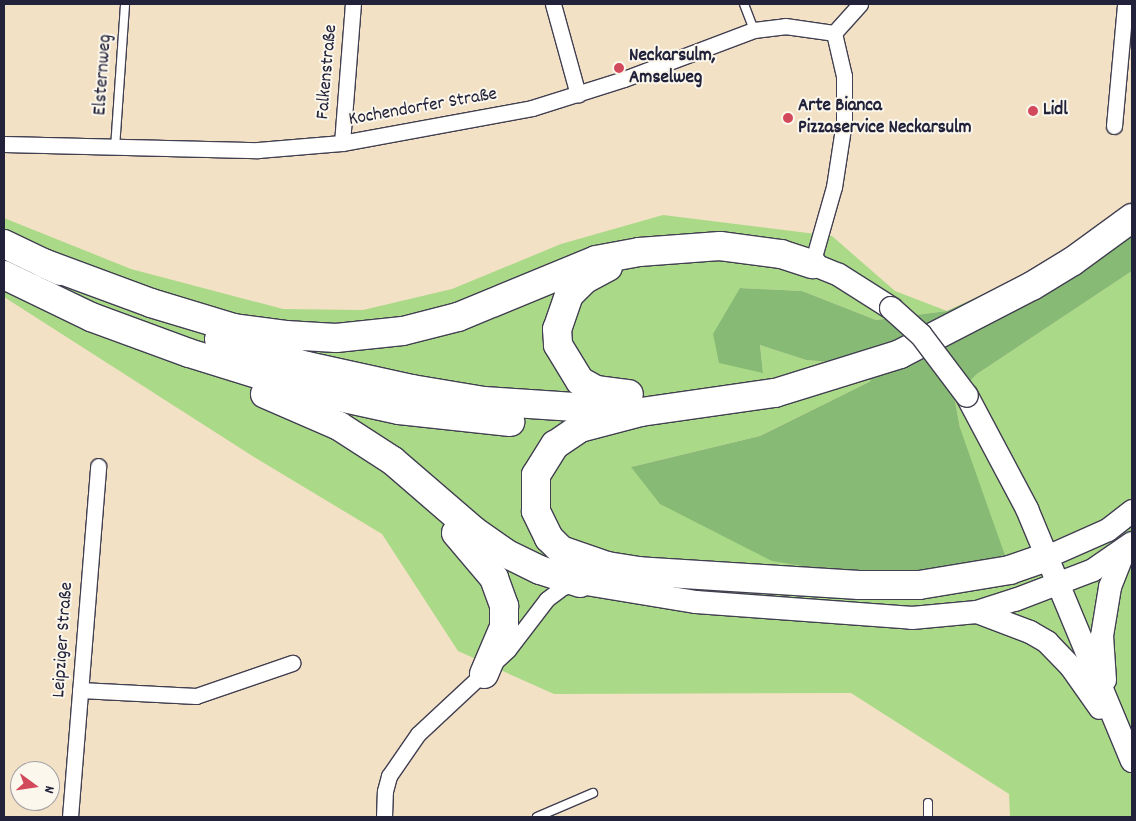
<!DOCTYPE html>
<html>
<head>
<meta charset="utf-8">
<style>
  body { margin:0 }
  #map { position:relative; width:1136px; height:821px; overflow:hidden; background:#f3e1c5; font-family:Dekko,sans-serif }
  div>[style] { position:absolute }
  .green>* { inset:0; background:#aada88 }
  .forest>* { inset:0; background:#87ba74 }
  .roads { filter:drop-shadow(1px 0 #413f50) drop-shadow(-1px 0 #413f50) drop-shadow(0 1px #413f50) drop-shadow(0 -1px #413f50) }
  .lane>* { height:8px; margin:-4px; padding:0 4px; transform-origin:4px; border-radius:4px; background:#fff }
  .street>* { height:15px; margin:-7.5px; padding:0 7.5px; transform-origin:7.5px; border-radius:7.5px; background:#fff }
  .secondary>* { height:22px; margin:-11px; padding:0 11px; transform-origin:11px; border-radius:11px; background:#fff }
  .highway>* { height:28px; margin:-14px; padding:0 14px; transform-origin:14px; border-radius:14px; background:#fff }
  .bridges { filter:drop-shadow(1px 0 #413f50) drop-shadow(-1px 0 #413f50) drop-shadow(0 1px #413f50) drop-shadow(0 -1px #413f50) }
  .secondary-bridge>* { height:22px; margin:-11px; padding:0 11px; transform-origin:11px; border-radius:11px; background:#fff }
  .dots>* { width:14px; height:14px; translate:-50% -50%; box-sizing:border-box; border:2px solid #fbf7ec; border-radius:50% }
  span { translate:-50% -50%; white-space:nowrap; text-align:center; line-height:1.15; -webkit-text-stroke:4px #fbf7ec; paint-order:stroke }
  .poi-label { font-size:19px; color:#22223b; font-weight:700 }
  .left { translate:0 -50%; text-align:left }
  .street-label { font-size:19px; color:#22223b }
  .frame { position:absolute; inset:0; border:5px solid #22223b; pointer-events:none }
  .north { position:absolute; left:10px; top:761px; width:50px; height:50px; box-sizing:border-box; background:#fbf7ec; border:1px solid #a4a2a5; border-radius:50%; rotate:104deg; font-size:14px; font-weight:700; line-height:20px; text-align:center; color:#22223b }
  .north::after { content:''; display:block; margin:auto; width:18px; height:22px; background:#d1495b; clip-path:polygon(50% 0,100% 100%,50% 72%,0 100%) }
</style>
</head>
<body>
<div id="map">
  <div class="green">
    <div style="clip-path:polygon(663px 215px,832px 236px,895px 291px,947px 311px,876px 320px,802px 291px,740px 288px,763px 373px,760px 345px,806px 360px,850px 364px,871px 381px,760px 436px,631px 467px,960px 428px,954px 396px,977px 374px,1132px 271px,1132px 817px,1010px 817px,1009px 794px,851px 693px,554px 694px,458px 651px,382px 534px,254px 457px,4px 297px,4px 218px,131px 269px,283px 309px,363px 310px,452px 289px,561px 244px)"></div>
  </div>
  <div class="forest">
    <div style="clip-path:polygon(1132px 203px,1132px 271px,977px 374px,954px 396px,960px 428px,1007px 561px,934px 574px,845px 573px,772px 561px,660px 504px,631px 467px,760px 436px,871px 381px,850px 364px,806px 360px,760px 345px,763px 373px,719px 363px,713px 334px,740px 288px,802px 291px,876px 320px,947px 311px,1033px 271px,1092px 237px)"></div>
  </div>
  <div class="roads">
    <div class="lane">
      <div style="left:744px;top:4px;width:28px;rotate:69deg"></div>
      <div style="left:115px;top:148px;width:144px;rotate:-86deg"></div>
      <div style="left:928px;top:803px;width:14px;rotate:90deg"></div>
      <div style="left:537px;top:817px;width:61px;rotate:-23.2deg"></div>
    </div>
    <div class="street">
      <div style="left:553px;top:4px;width:94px;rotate:74.6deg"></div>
      <div style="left:834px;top:33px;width:39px;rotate:-48deg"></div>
      <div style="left:1114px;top:126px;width:122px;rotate:-84.8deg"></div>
      <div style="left:342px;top:143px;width:139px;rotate:-85.5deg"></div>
      <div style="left:4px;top:144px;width:254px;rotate:1.4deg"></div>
      <div style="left:258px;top:150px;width:84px;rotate:-4.8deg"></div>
      <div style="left:342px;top:143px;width:193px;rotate:-10.4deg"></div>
      <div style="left:532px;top:108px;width:96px;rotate:-17.5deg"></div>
      <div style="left:624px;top:79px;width:139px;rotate:-20.7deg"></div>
      <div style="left:754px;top:30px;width:31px;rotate:-7deg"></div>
      <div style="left:785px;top:26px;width:49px;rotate:8.1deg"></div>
      <div style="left:812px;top:264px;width:80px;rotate:-74.1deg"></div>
      <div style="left:834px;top:187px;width:66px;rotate:-81.3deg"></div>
      <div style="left:844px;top:122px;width:46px;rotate:-90deg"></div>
      <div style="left:844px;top:76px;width:44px;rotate:-103.1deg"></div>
      <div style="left:80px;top:690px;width:116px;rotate:3deg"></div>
      <div style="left:196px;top:696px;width:102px;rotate:-19deg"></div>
      <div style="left:70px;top:817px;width:352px;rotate:-85.4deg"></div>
      <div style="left:384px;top:817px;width:26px;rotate:-88deg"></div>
      <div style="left:385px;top:791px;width:16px;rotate:-75deg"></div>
      <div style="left:389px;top:776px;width:51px;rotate:-55.4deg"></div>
      <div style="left:418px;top:734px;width:123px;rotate:-43deg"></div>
      <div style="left:508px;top:650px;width:64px;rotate:-52.6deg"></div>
      <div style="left:547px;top:599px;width:20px;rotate:-37deg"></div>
      <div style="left:563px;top:587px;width:13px;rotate:-13deg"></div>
    </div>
    <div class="secondary">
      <div style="left:812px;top:264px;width:29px;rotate:22deg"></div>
      <div style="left:839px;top:275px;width:62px;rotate:32.4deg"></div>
      <div style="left:967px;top:396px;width:128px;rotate:62deg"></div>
      <div style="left:1027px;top:509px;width:273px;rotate:67.4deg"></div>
      <div style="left:1047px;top:557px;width:67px;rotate:-23.9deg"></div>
      <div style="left:1108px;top:530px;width:31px;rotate:-38deg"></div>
      <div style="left:580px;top:583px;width:118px;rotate:9.3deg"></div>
      <div style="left:696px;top:602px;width:217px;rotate:4.2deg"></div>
      <div style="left:912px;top:618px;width:65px;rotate:-5.3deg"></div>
      <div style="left:977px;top:612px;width:40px;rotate:-18deg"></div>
      <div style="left:1015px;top:600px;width:84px;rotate:-21deg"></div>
      <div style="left:1093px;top:570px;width:47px;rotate:-34.7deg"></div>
      <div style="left:977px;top:612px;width:57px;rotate:20.7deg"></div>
      <div style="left:1030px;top:632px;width:20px;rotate:30deg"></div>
      <div style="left:1047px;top:642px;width:35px;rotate:46deg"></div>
      <div style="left:1071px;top:667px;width:50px;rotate:54.7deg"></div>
      <div style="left:1105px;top:680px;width:44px;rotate:-93.9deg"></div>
      <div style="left:1102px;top:636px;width:50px;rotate:-80.7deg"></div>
      <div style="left:1110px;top:587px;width:41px;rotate:-68.5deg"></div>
    </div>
    <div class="highway">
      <div style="left:4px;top:244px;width:62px;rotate:25.7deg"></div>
      <div style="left:43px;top:263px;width:115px;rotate:20.3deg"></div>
      <div style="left:151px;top:303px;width:87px;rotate:16.8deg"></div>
      <div style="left:234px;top:328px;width:52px;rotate:7.7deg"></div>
      <div style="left:286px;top:335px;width:50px;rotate:3.4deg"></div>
      <div style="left:336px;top:338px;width:67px;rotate:-6deg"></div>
      <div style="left:403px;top:331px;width:57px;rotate:-14.3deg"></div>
      <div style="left:458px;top:317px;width:149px;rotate:-22.4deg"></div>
      <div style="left:596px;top:260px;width:44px;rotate:-10.5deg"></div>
      <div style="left:639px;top:252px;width:81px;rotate:-4.2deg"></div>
      <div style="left:720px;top:246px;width:62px;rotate:7.5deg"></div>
      <div style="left:781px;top:254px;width:33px;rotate:18deg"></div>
      <div style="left:608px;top:267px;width:27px;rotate:152deg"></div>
      <div style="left:584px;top:280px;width:21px;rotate:135deg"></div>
      <div style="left:569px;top:295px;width:36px;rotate:109deg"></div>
      <div style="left:557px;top:329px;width:16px;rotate:86deg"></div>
      <div style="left:558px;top:345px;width:42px;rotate:58.6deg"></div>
      <div style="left:580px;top:381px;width:18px;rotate:29deg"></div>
      <div style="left:596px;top:390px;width:33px;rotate:7deg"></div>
      <div style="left:4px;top:275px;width:97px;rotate:25.8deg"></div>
      <div style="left:91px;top:317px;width:104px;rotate:20.2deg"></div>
      <div style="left:189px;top:353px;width:129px;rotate:17.2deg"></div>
      <div style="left:312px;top:391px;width:89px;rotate:12.3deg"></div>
      <div style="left:399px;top:410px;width:112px;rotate:6.2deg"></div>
      <div style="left:219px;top:339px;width:92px;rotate:17.1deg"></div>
      <div style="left:307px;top:366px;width:107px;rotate:12.4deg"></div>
      <div style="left:412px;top:389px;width:73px;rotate:9.5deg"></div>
      <div style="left:484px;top:401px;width:136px;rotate:3.8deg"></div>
      <div style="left:265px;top:394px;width:81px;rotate:23.4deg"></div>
      <div style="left:339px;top:426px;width:64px;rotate:32.9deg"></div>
      <div style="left:393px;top:461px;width:107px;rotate:40.8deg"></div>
      <div style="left:474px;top:531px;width:38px;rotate:35deg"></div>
      <div style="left:505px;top:553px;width:39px;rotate:26deg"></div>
      <div style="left:540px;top:570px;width:42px;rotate:18deg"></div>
      <div style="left:456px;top:533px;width:59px;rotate:49.8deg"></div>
      <div style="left:494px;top:578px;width:30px;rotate:70deg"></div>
      <div style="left:504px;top:606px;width:21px;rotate:90deg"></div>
      <div style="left:504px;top:627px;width:51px;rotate:113.1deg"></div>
      <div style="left:1047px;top:557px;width:39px;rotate:161deg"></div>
      <div style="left:1010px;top:570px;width:92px;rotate:170.6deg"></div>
      <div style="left:919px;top:585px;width:60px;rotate:180deg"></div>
      <div style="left:859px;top:585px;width:220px;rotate:-176.4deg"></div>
      <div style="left:639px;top:571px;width:32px;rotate:-171deg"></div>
      <div style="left:607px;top:566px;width:49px;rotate:-160.8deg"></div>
      <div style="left:561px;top:550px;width:17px;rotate:-135deg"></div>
      <div style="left:549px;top:538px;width:30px;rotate:-116deg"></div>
      <div style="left:536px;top:511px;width:36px;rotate:-90deg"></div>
      <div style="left:536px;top:475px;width:36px;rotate:-58deg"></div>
      <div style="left:555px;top:445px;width:30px;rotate:-34deg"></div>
      <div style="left:580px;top:428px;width:63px;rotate:-14.7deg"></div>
      <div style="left:641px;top:412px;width:135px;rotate:-8.1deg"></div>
      <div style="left:775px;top:393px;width:131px;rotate:-17.3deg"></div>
      <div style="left:900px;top:354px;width:148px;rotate:-27.3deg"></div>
      <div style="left:1032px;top:286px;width:48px;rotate:-31.4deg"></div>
      <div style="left:1073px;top:261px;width:73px;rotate:-36.1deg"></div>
    </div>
  </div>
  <div class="bridges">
    <div class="secondary-bridge">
      <div style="left:891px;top:308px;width:40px;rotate:42deg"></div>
      <div style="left:921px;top:335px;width:76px;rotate:53deg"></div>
    </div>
  </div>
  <div class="dots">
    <div style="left:619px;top:68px;background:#d1495b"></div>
    <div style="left:1033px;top:111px;background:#d1495b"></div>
    <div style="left:788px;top:118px;background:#d1495b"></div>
  </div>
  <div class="poi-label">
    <span class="left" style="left:629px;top:68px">Neckarsulm,<br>Amselweg</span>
    <span class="left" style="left:798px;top:118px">Arte Bianca<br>Pizzaservice Neckarsulm</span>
    <span class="left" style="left:1043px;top:111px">Lidl</span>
  </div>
  <div class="street-label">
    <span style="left:328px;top:72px;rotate:-85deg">Falkenstraße</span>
    <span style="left:104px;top:75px;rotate:-86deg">Elsternweg</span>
    <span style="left:423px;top:108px;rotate:-10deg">Kochendorfer Straße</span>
    <span style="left:64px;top:640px;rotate:-86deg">Leipziger Straße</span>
  </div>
  <div class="frame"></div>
  <div class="north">N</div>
</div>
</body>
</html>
